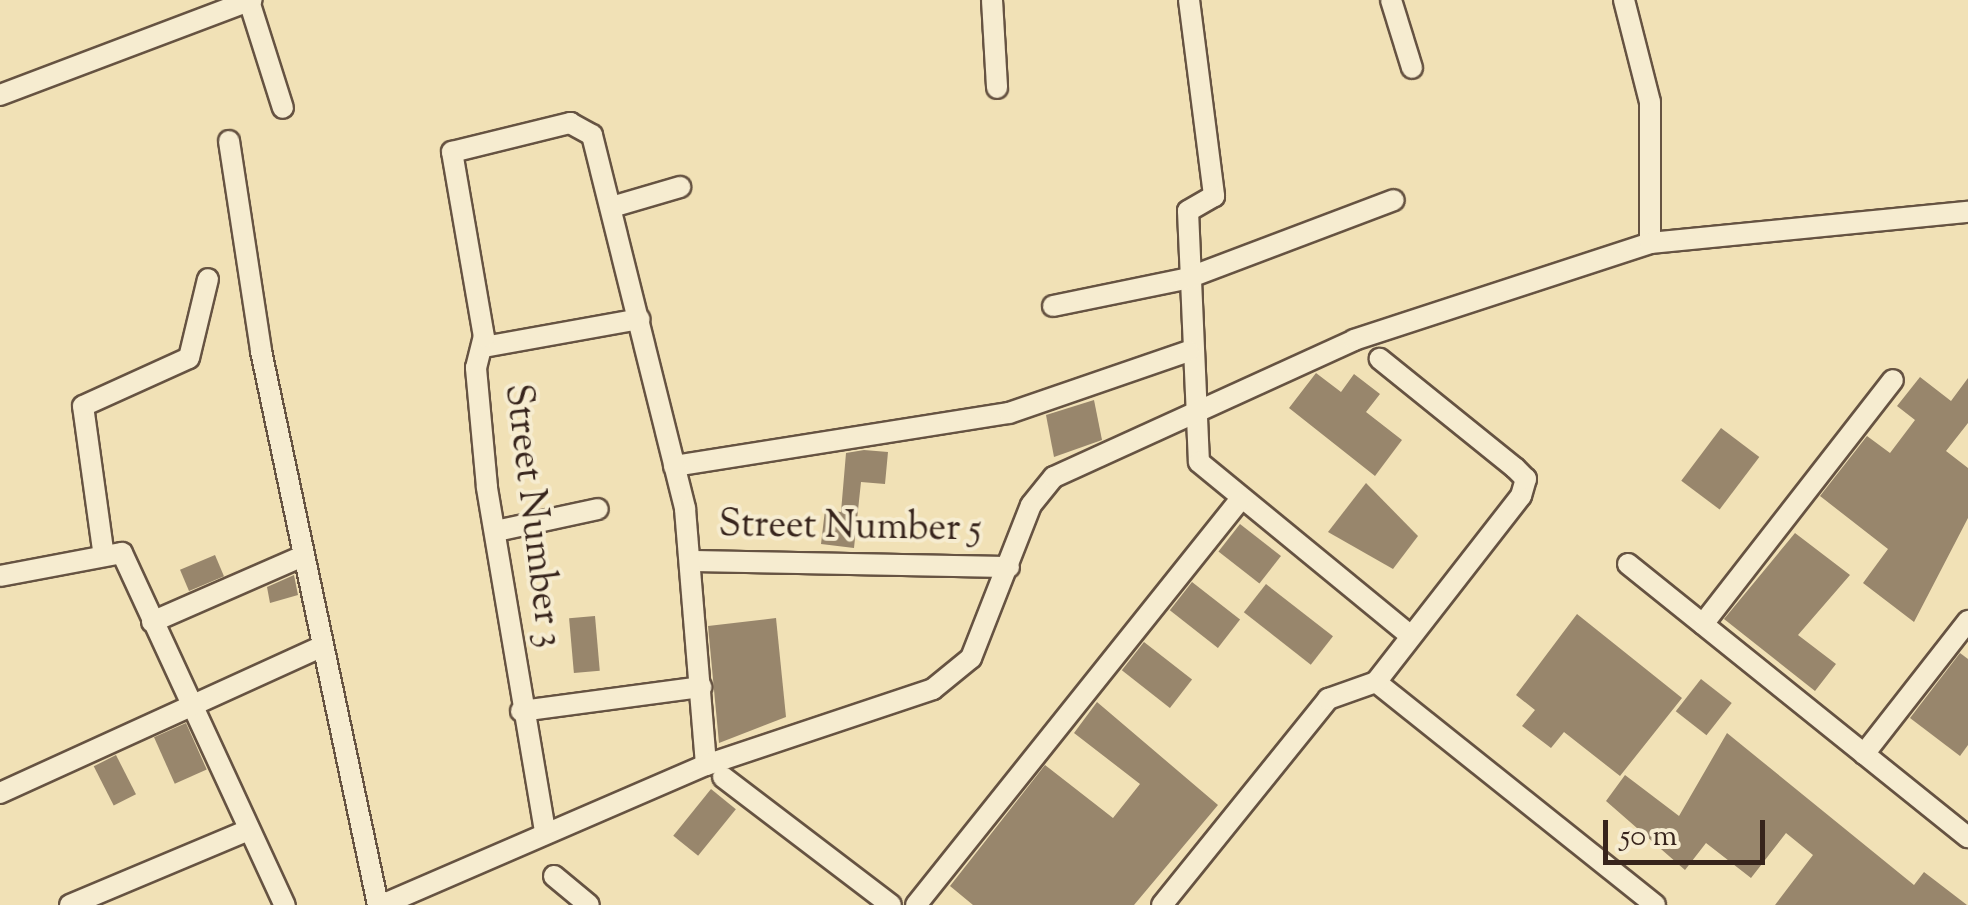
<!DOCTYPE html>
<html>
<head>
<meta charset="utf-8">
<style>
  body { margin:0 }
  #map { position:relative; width:1968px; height:905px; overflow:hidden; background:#f1e1b6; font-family:"Sorts Mill Goudy",serif }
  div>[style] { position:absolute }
  .building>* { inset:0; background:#98866c; transform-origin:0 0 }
  .roads { filter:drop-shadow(2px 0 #665342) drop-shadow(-2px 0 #665342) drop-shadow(0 2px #665342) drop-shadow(0 -2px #665342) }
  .minor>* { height:20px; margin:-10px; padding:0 10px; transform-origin:10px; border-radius:10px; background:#f6ecd0 }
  span { translate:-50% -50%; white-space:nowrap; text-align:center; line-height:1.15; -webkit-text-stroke:8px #f6ecd0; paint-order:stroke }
  .street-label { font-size:38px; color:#37241c }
  .scale { position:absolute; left:1603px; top:820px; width:162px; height:45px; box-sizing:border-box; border:5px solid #37241c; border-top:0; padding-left:12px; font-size:30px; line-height:35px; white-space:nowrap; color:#37241c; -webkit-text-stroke:8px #f6ecd0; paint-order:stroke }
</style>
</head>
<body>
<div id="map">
  <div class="building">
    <div style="clip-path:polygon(1316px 373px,1341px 392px,1354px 374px,1380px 394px,1366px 412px,1402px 440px,1375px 476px,1289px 408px)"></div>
    <div style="clip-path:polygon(1920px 377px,1951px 401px,1968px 378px,1968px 423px,1946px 451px,1968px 468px,1968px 518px,1914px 622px,1863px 583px,1888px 549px,1820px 496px,1867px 436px,1890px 453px,1915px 420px,1897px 406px)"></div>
    <div style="clip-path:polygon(1094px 400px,1102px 440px,1054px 457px,1046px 415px)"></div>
    <div style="left:1721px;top:428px;width:48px;height:66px;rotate:37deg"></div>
    <div style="clip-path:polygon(864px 450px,888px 452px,885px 484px,861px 482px,854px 548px,821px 544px,825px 510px,841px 512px,846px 453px)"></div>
    <div style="clip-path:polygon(1366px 483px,1418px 536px,1393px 569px,1328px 532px)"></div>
    <div style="left:1240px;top:524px;width:52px;height:35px;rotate:38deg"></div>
    <div style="clip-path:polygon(1795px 533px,1850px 575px,1798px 635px,1836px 664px,1815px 691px,1724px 619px)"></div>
    <div style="left:215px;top:555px;width:23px;height:38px;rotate:67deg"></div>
    <div style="clip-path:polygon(294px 575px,298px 595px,270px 603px,267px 587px)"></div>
    <div style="left:1192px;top:582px;width:61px;height:36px;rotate:38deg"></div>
    <div style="left:1266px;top:584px;width:85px;height:36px;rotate:38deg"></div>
    <div style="clip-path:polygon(1577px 614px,1682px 698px,1620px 776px,1564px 732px,1551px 748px,1522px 726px,1535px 710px,1516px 695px)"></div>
    <div style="left:595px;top:616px;width:55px;height:26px;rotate:85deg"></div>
    <div style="clip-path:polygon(776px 618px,786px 717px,719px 743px,708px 626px)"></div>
    <div style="left:1144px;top:642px;width:61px;height:36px;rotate:38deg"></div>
    <div style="clip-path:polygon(1960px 653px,1968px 659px,1968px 745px,1960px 756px,1910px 718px)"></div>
    <div style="left:1701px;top:679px;width:39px;height:41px;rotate:38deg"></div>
    <div style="clip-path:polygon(1097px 702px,1218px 805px,1134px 905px,973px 905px,950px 886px,1045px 765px,1113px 818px,1140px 784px,1074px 733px)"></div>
    <div style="left:186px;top:723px;width:51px;height:35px;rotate:66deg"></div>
    <div style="clip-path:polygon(1727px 733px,1914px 885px,1924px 872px,1967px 905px,1775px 905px,1813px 855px,1786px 833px,1751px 878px,1706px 843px,1685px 870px,1606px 801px,1625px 775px,1679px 816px)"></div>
    <div style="left:116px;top:755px;width:44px;height:25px;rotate:63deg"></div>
    <div style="left:711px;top:789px;width:32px;height:60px;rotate:39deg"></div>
  </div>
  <div class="roads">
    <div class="minor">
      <div style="left:992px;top:0;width:88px;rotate:86.7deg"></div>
      <div style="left:1189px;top:0;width:198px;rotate:82.7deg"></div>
      <div style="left:1214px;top:196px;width:30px;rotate:150deg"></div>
      <div style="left:1188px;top:211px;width:251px;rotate:87.5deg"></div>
      <div style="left:1199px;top:462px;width:274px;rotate:39.4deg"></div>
      <div style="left:1391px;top:0;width:71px;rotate:72.8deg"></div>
      <div style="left:1624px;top:0;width:105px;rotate:75.7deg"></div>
      <div style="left:1650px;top:102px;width:141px;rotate:90deg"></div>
      <div style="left:249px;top:1px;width:112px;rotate:72.4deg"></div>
      <div style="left:0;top:95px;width:269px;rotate:-20.7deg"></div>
      <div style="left:229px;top:141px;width:212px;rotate:81.3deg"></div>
      <div style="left:261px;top:351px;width:566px;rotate:78.07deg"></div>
      <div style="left:615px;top:206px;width:68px;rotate:-16.3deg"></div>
      <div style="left:1053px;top:306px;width:135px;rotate:-11.6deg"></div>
      <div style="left:1185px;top:279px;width:223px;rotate:-20.7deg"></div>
      <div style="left:484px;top:347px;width:158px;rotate:-10.2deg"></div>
      <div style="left:674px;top:466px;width:339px;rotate:-9deg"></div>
      <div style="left:1009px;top:413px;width:190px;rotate:-19deg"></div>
      <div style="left:496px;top:531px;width:104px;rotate:-12.2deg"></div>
      <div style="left:103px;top:550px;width:145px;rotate:-97.9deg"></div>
      <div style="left:83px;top:406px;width:116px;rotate:-24.4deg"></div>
      <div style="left:189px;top:358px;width:81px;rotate:-76.5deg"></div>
      <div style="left:691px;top:561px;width:318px;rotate:1.1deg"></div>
      <div style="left:1628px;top:564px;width:436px;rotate:38.8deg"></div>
      <div style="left:0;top:576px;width:124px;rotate:-10.7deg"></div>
      <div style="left:122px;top:553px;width:388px;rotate:65.2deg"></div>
      <div style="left:152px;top:622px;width:165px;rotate:-23.6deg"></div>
      <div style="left:1703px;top:624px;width:309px;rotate:-52.1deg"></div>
      <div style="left:1376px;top:682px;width:357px;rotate:38.6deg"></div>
      <div style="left:521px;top:711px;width:182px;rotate:-7.6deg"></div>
      <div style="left:1864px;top:754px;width:169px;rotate:-52deg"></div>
      <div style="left:723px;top:777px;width:211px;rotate:37.3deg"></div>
      <div style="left:0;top:793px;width:352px;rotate:-24.5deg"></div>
      <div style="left:545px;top:831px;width:349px;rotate:-99.6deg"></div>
      <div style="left:487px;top:487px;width:120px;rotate:-95.3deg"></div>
      <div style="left:476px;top:368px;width:32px;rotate:-76deg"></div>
      <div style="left:484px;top:337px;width:188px;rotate:-99.8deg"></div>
      <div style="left:452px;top:152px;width:122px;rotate:-13.8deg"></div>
      <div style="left:570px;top:123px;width:25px;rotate:29deg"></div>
      <div style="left:592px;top:135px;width:385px;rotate:76deg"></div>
      <div style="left:685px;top:509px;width:257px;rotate:85.3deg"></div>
      <div style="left:554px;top:876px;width:45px;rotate:39.6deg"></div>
      <div style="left:70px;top:905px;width:193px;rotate:-22.8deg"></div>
      <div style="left:382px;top:905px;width:353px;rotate:-23.4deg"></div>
      <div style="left:706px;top:765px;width:239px;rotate:-18.5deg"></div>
      <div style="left:933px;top:689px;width:49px;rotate:-39.2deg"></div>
      <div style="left:971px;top:658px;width:164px;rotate:-68.6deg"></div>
      <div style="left:1031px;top:505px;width:36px;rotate:-51deg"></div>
      <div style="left:1054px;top:477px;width:330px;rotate:-24.5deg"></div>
      <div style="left:1354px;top:340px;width:311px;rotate:-18.1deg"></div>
      <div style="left:1650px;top:243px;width:320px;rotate:-5.6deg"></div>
      <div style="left:916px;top:905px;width:517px;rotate:-51.36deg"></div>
      <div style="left:1162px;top:905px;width:265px;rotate:-51.1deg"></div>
      <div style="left:1328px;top:699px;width:51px;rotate:-19.5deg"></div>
      <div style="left:1376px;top:682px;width:236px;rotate:-52.1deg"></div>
      <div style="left:1521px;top:496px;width:18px;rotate:-74deg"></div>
      <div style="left:1526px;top:479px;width:16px;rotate:-135deg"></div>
      <div style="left:1515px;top:468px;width:174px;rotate:-141.1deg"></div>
    </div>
  </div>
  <div class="street-label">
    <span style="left:531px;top:516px;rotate:83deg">Street Number 3</span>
    <span style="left:850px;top:529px;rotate:1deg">Street Number 5</span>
  </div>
  <div class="scale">50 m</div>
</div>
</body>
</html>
